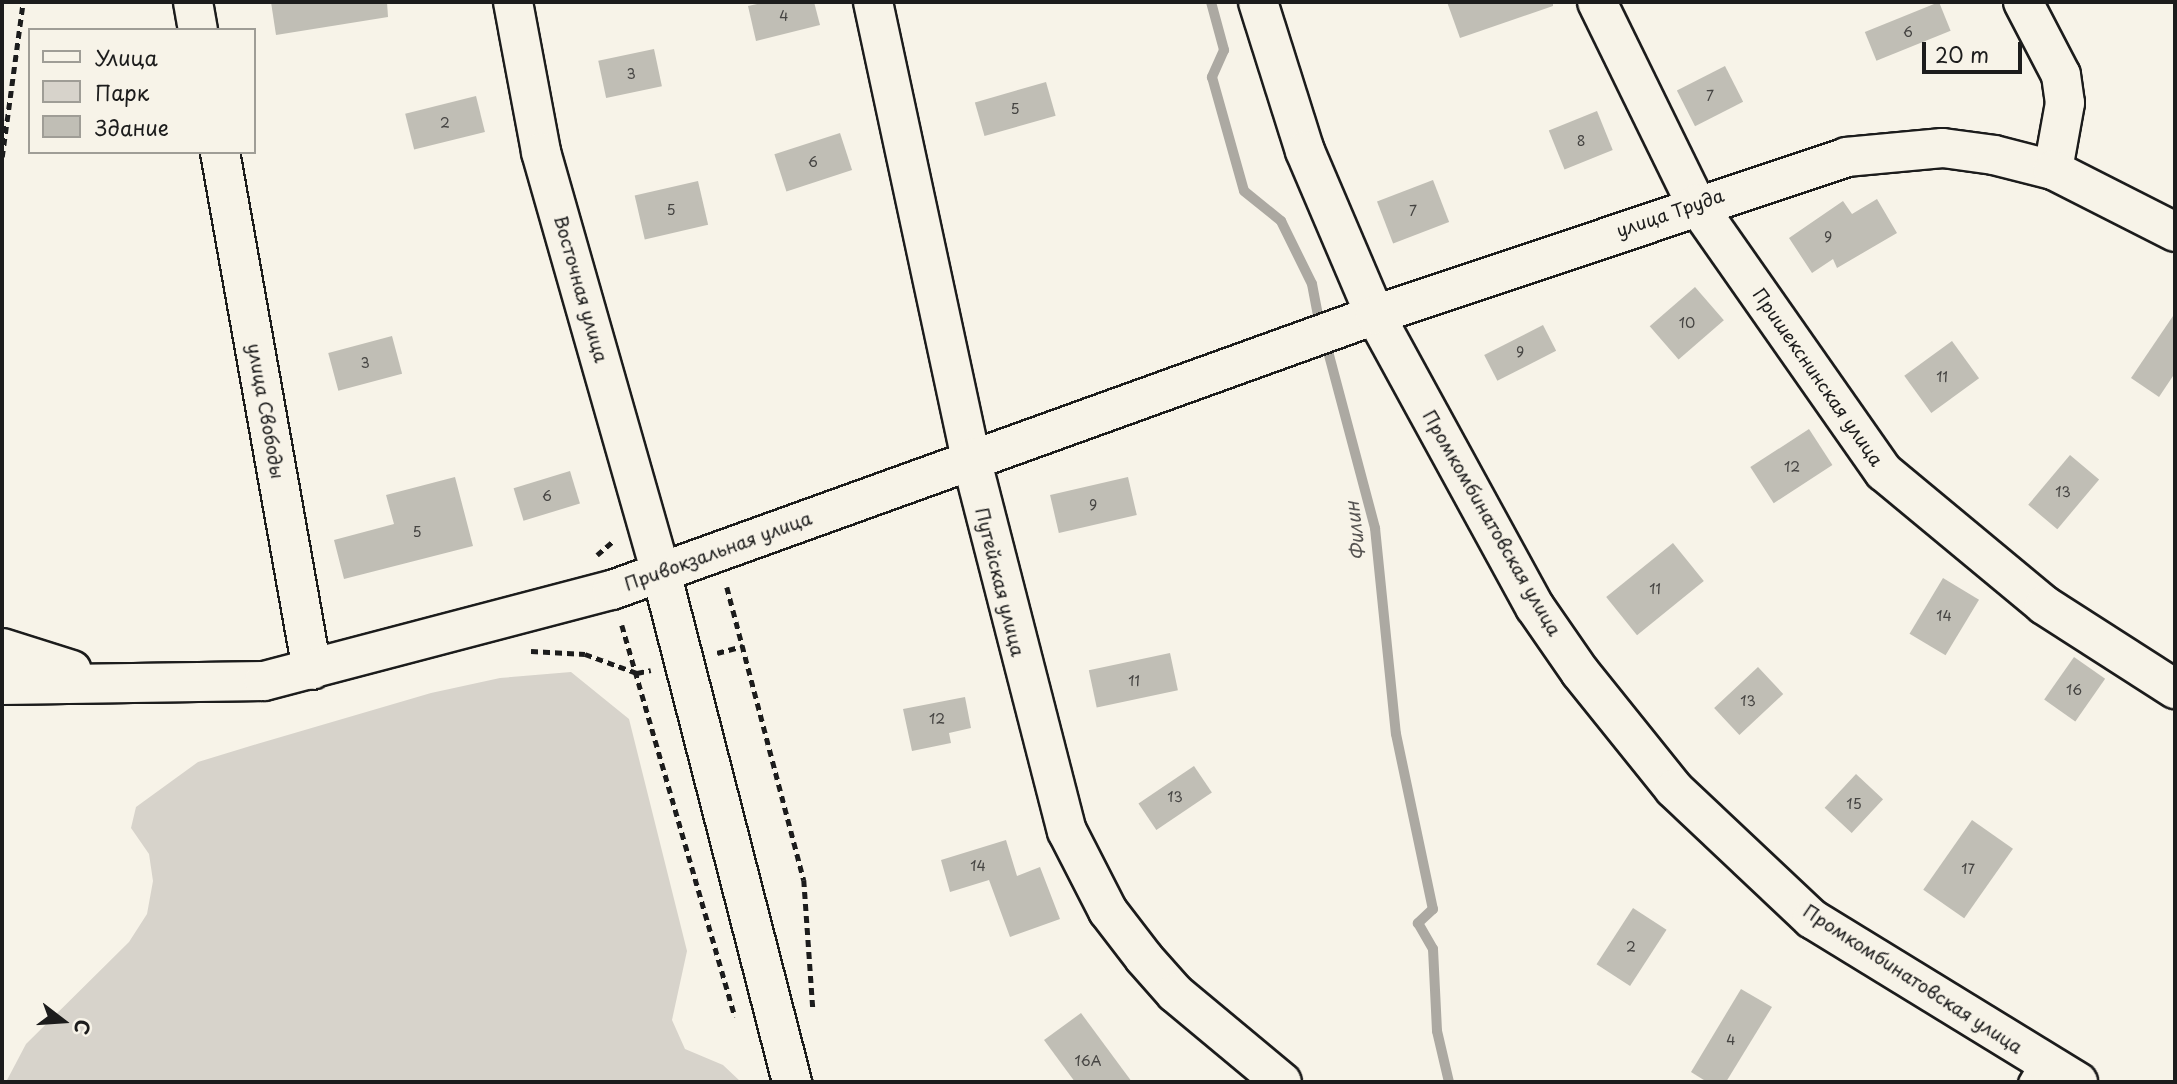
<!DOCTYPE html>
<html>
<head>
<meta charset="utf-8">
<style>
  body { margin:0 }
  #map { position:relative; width:2177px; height:1084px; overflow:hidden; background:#f7f3e8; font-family:"Playpen Sans",sans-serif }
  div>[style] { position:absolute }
  .green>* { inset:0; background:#d7d3cb }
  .stream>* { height:10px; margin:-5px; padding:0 5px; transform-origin:5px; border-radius:5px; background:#aca9a2 }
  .building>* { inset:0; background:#c0beb5; transform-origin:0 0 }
  .path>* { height:4.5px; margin-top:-2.25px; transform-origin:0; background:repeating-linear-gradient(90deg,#1c1c1c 0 7px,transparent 0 12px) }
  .roads { filter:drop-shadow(2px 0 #1c1c1c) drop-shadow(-2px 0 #1c1c1c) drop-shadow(0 2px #1c1c1c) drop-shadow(0 -2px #1c1c1c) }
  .lane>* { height:19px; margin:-9.5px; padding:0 9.5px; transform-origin:9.5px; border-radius:9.5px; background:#f7f3e8 }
  .street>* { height:38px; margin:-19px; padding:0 19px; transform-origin:19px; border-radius:19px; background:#f7f3e8 }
  .secondary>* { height:38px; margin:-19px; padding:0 19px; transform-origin:19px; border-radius:19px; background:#f7f3e8 }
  span { translate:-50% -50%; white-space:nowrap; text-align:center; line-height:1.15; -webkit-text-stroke:6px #f7f3e8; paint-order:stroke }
  .number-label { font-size:14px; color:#454442 }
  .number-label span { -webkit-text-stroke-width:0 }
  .street-label { font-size:18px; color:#1c1c1c }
  .water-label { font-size:19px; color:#565452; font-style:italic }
  .frame { position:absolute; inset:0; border:4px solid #1c1c1c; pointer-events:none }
  .legend { position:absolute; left:28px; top:28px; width:228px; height:126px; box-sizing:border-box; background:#f7f3e8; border:2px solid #9f9d96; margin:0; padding:9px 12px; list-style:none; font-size:21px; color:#1c1c1c }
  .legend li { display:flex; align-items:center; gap:14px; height:35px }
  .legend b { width:35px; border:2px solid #9f9d96 }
  .north { position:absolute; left:28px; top:986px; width:70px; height:70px; -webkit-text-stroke:5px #f7f3e8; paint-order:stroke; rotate:107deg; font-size:19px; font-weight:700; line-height:28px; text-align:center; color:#1c1c1c }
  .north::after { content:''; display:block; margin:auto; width:24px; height:32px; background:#1c1c1c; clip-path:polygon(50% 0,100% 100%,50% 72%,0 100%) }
  .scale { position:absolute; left:1922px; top:42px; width:100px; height:32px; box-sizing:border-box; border:4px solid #1c1c1c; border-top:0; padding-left:9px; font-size:21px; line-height:24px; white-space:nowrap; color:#1c1c1c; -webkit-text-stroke:5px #f7f3e8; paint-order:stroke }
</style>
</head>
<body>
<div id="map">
  <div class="green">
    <div style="clip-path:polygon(571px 672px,629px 719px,687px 951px,672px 1020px,685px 1049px,723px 1065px,741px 1082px,6px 1082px,26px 1044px,129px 942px,147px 914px,153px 881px,149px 854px,131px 828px,136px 807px,198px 762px,257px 744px,431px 693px,500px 678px)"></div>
  </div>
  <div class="stream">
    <div style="left:1211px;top:2px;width:50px;rotate:74.8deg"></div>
    <div style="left:1224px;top:50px;width:30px;rotate:114deg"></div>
    <div style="left:1212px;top:77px;width:118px;rotate:74.3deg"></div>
    <div style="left:1244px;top:191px;width:48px;rotate:39deg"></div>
    <div style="left:1281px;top:221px;width:70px;rotate:63.8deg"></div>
    <div style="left:1312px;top:284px;width:43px;rotate:79.2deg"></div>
    <div style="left:1325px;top:340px;width:195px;rotate:75.1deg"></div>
    <div style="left:1375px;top:528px;width:207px;rotate:84.2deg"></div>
    <div style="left:1396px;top:734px;width:179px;rotate:78.1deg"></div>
    <div style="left:1433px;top:909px;width:21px;rotate:137deg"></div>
    <div style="left:1418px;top:923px;width:30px;rotate:60deg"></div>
    <div style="left:1433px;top:949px;width:82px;rotate:87.2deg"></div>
    <div style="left:1437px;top:1031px;width:52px;rotate:76.8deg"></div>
  </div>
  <div class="building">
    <div style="clip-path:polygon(271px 2px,387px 2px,388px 17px,276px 35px)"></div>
    <div style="clip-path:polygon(766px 2px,814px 2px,820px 25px,756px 41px,748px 6px)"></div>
    <div style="clip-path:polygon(1447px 2px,1553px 2px,1553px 6px,1460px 38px)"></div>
    <div style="left:1939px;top:2px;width:31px;height:80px;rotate:68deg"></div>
    <div style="left:654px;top:49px;width:38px;height:57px;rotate:78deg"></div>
    <div style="left:1725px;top:66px;width:40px;height:54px;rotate:63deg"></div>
    <div style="left:1046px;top:82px;width:35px;height:74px;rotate:74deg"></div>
    <div style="left:476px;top:96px;width:37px;height:73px;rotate:76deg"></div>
    <div style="left:1597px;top:111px;width:42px;height:52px;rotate:68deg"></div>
    <div style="left:840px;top:133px;width:39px;height:69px;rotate:72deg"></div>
    <div style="left:1433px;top:180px;width:45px;height:60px;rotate:69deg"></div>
    <div style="left:698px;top:181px;width:45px;height:65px;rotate:77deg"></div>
    <div style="clip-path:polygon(1877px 199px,1897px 233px,1837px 268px,1833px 259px,1812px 273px,1789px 238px,1843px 201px,1852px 214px)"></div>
    <div style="left:1695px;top:287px;width:44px;height:60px;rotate:49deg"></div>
    <div style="clip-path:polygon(2175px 313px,2175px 373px,2159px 397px,2131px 378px)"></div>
    <div style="left:1543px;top:325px;width:29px;height:66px;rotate:63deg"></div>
    <div style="left:392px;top:336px;width:39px;height:66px;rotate:75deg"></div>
    <div style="left:1952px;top:341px;width:46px;height:59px;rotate:54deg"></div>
    <div style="left:1809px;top:429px;width:43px;height:70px;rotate:57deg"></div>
    <div style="left:2070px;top:455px;width:38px;height:65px;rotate:40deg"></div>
    <div style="left:570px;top:471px;width:34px;height:59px;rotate:73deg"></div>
    <div style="clip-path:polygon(455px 477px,473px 546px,344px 579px,334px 540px,394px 524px,386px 495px)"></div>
    <div style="left:1128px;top:477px;width:39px;height:80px;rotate:77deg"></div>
    <div style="left:1673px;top:543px;width:49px;height:86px;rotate:51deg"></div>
    <div style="left:1943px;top:578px;width:42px;height:65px;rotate:31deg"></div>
    <div style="left:1170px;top:653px;width:38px;height:83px;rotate:78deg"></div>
    <div style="left:2074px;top:657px;width:38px;height:52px;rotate:35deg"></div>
    <div style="left:1758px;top:667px;width:37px;height:60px;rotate:47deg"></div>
    <div style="clip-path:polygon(965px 697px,971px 728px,949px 733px,951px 743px,912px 751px,903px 709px)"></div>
    <div style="left:1194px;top:766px;width:32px;height:67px;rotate:56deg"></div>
    <div style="left:1856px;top:774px;width:37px;height:46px;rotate:43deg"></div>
    <div style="left:1972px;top:820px;width:50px;height:85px;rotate:35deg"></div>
    <div style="clip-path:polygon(1006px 840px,1017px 876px,1040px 867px,1060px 919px,1010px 937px,989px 880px,950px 892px,941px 860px)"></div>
    <div style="left:1633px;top:908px;width:40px;height:67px;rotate:33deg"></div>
    <div style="clip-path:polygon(1741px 989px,1772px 1007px,1726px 1082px,1707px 1082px,1691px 1072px)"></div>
    <div style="clip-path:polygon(1081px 1013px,1132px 1082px,1075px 1082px,1044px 1040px)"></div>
  </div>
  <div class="path">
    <div style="left:2px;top:157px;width:156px;rotate:-82.3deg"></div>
    <div style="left:597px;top:555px;width:23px;rotate:-41deg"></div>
    <div style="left:727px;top:587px;width:303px;rotate:75.3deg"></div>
    <div style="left:804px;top:880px;width:129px;rotate:86deg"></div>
    <div style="left:622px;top:625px;width:408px;rotate:73.9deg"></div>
    <div style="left:531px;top:651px;width:54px;rotate:3.2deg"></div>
    <div style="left:585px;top:654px;width:55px;rotate:20.1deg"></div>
    <div style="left:637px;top:673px;width:14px;rotate:-12deg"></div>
    <div style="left:717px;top:653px;width:27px;rotate:-15deg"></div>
  </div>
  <div class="roads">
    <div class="lane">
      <div style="left:2028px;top:1082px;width:24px;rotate:-60deg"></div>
    </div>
    <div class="street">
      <div style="left:193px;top:2px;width:28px;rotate:80deg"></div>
      <div style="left:513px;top:2px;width:153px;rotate:79.4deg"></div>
      <div style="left:541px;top:152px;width:437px;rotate:74.1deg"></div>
      <div style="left:873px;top:2px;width:466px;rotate:77.9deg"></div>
      <div style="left:971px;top:458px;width:385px;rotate:75.6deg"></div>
      <div style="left:1067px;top:831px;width:90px;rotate:62.9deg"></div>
      <div style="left:1108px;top:911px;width:59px;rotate:52.5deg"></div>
      <div style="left:1144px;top:958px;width:47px;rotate:48.5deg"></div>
      <div style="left:1175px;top:993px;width:139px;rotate:39.8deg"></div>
      <div style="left:1258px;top:2px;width:156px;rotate:72.5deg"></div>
      <div style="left:1305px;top:151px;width:178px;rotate:66.9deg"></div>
      <div style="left:1375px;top:315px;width:333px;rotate:61.3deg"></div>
      <div style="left:1535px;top:607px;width:79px;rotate:55.3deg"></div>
      <div style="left:1580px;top:672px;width:150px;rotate:51.2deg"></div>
      <div style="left:1674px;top:789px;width:190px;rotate:43.3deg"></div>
      <div style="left:1812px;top:919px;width:312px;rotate:31.5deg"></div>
      <div style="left:1597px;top:2px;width:225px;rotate:63.9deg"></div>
      <div style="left:1696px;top:204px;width:327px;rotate:55deg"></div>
      <div style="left:1884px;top:472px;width:208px;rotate:39.7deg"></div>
      <div style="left:2044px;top:605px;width:156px;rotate:32.7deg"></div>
      <div style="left:2023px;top:2px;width:82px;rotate:62.5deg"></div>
      <div style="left:2061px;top:75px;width:28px;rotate:82deg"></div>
      <div style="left:2065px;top:103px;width:68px;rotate:100.2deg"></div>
      <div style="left:220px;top:152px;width:526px;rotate:79.93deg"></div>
    </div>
    <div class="secondary">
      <div style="left:661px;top:572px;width:527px;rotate:75.59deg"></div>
      <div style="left:2px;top:648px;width:73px;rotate:17.4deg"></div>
      <div style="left:2px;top:685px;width:262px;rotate:-0.9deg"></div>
      <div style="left:264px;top:681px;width:360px;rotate:-14.7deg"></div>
      <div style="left:612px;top:590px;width:811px;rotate:-19.82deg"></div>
      <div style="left:1375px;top:315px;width:497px;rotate:-18.5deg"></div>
      <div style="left:1846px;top:157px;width:97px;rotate:-5.3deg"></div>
      <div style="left:1943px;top:148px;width:51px;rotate:7.8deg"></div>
      <div style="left:1994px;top:155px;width:61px;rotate:14.3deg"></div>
      <div style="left:2053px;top:170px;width:137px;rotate:26.9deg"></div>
    </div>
  </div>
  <div class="number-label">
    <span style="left:784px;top:16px">4</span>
    <span style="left:1908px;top:32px">6</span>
    <span style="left:631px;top:74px">3</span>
    <span style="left:1710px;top:96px">7</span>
    <span style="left:1015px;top:109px">5</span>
    <span style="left:445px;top:123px">2</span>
    <span style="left:1581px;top:141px">8</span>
    <span style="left:813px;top:162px">6</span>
    <span style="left:671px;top:210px">5</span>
    <span style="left:1413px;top:211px">7</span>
    <span style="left:1828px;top:237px">9</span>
    <span style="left:1687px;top:323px">10</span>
    <span style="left:1520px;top:352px">9</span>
    <span style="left:365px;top:363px">3</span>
    <span style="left:1942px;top:377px">11</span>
    <span style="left:1792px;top:467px">12</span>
    <span style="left:2063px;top:492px">13</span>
    <span style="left:547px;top:496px">6</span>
    <span style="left:1093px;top:505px">9</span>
    <span style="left:417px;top:532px">5</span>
    <span style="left:1655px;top:589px">11</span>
    <span style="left:1944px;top:616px">14</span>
    <span style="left:1134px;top:681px">11</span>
    <span style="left:2074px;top:690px">16</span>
    <span style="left:1748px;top:701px">13</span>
    <span style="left:937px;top:719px">12</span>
    <span style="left:1175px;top:797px">13</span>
    <span style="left:1854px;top:804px">15</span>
    <span style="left:978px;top:866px">14</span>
    <span style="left:1968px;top:869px">17</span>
    <span style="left:1631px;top:947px">2</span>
    <span style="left:1731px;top:1040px">4</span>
    <span style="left:1088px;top:1061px">16А</span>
  </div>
  <div class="street-label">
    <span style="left:1670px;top:213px;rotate:-19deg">улица Труда</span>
    <span style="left:581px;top:289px;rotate:74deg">Восточная улица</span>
    <span style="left:1818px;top:377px;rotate:55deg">Пришекснинская улица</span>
    <span style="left:266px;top:411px;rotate:80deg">улица Свободы</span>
    <span style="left:1492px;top:523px;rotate:60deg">Промкомбинатовская улица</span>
    <span style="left:718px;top:551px;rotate:-20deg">Привокзальная улица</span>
    <span style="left:1000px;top:582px;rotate:76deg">Путейская улица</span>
    <span style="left:1913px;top:979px;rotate:33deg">Промкомбинатовская улица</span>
  </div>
  <div class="water-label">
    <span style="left:1355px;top:531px;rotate:-97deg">Филин</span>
  </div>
  <div class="frame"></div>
  <ul class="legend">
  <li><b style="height:9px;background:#f7f3e8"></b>Улица</li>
  <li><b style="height:19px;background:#d7d3cb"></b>Парк</li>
  <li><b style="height:19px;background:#c0beb5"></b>Здание</li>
  </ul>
  <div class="north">С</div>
  <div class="scale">20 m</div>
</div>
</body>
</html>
